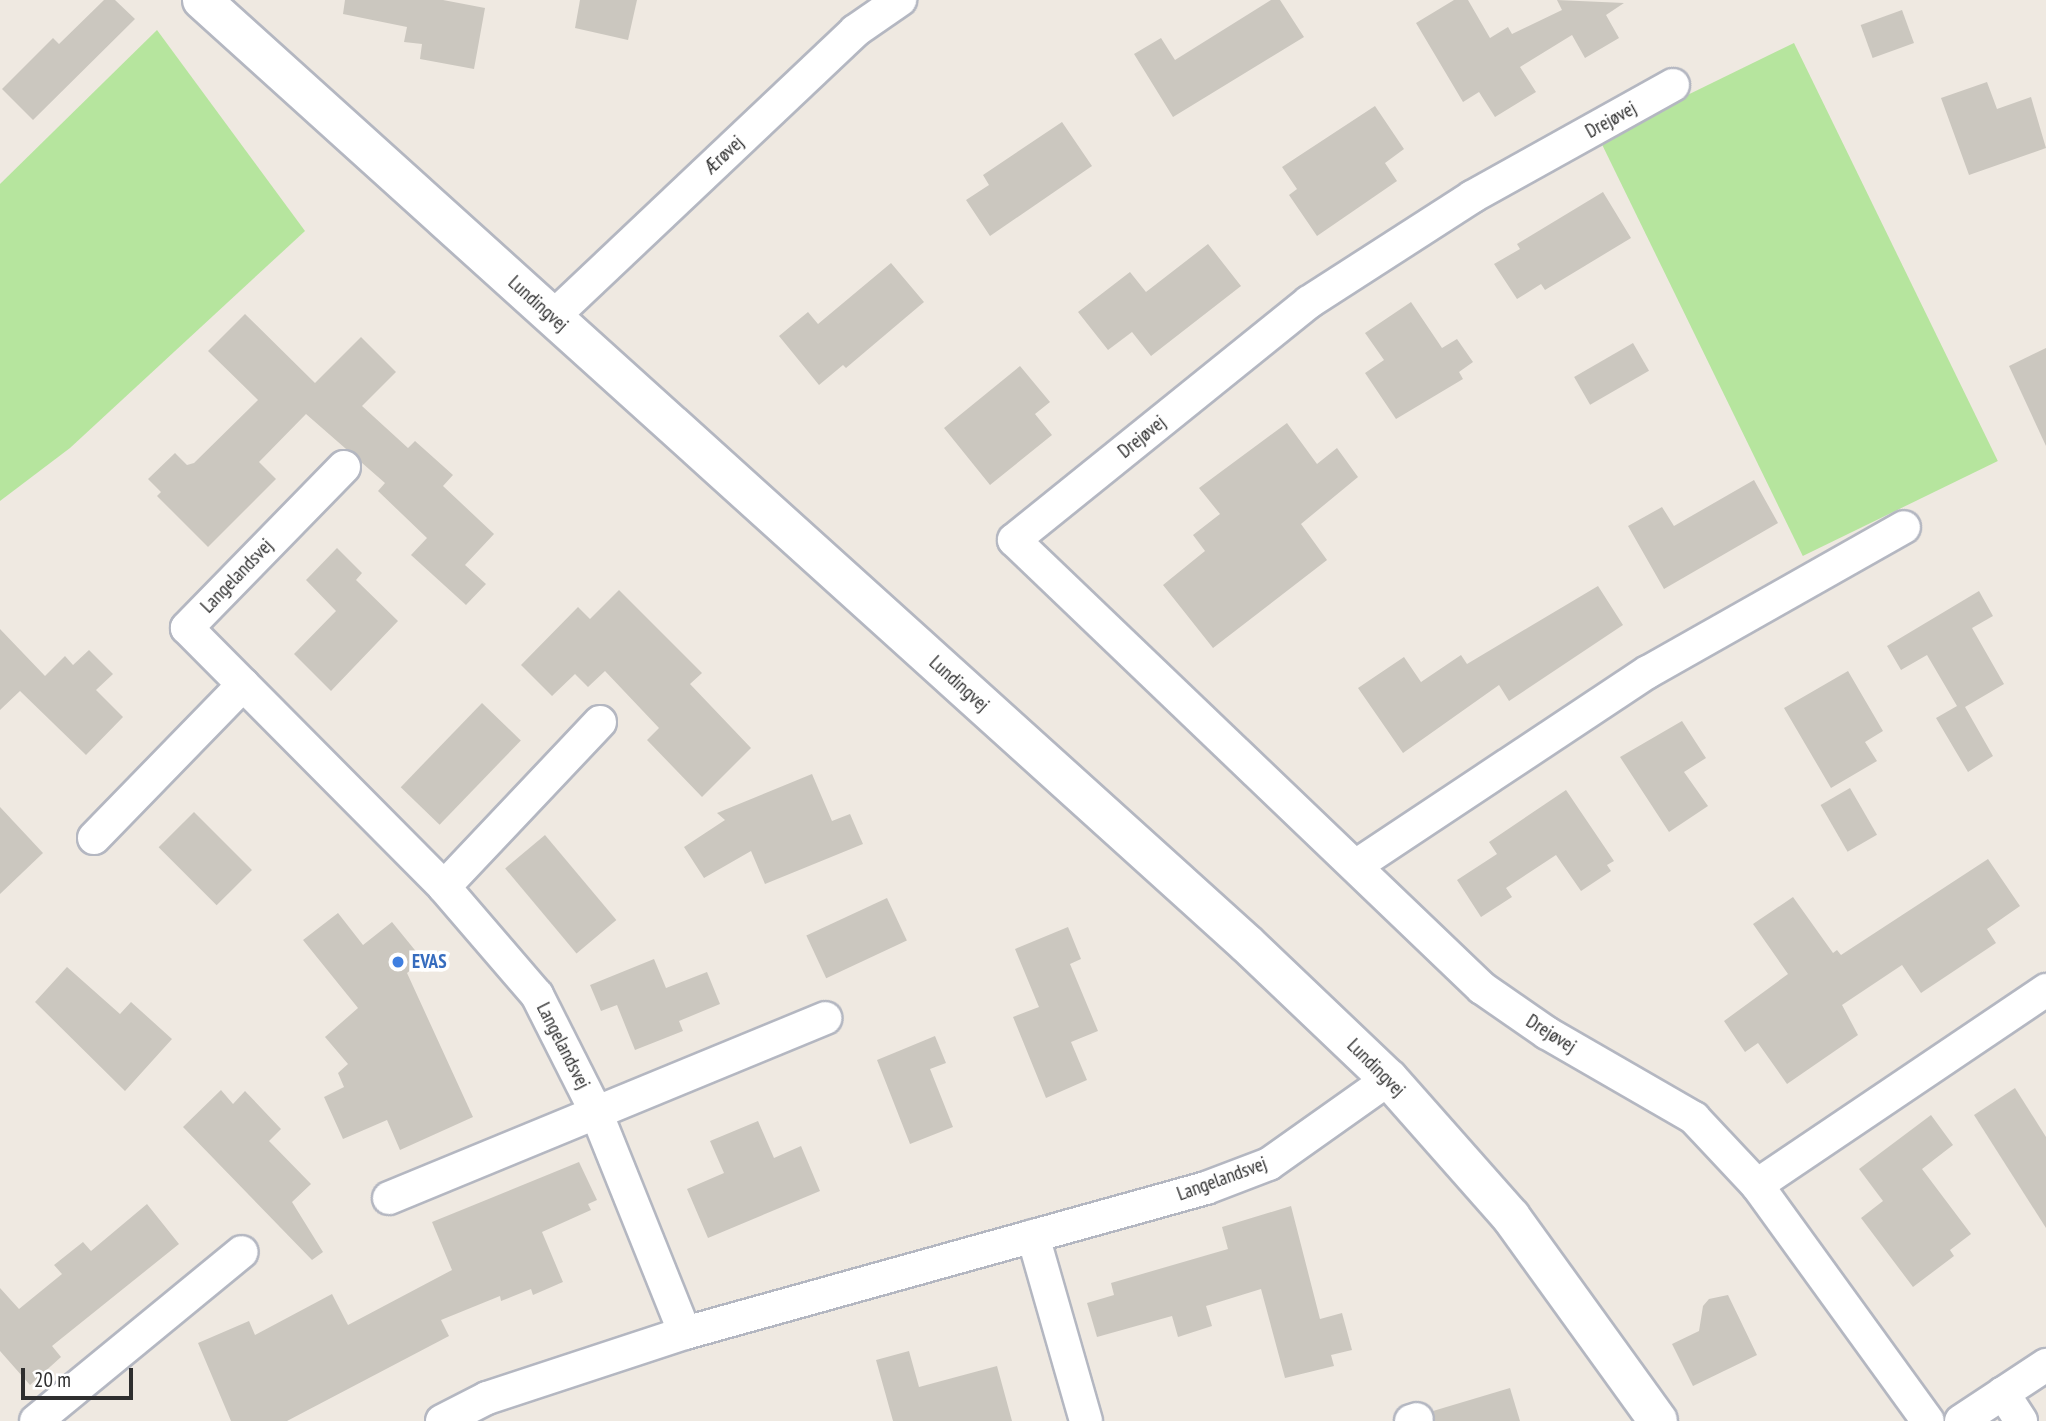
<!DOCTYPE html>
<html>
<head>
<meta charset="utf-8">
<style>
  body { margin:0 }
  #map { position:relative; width:2046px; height:1421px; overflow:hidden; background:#efe9e1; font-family:"PT Sans Narrow",sans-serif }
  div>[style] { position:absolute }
  .green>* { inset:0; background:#b6e59e; transform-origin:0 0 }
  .building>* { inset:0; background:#cbc7bf; transform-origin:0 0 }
  .roads { filter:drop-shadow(2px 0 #b4b7c1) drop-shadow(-2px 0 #b4b7c1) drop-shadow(0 2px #b4b7c1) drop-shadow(0 -2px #b4b7c1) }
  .minor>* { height:32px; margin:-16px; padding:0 16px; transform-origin:16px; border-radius:16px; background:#fff }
  .tertiary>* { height:38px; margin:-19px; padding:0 19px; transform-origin:19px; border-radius:19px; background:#fff }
  .dots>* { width:19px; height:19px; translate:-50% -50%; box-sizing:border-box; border:4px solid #fff; border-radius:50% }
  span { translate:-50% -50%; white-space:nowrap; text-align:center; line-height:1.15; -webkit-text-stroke:7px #fff; paint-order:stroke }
  .street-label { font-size:19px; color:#2e2e2e }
  .shop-label { font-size:19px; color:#366cbe; font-weight:700 }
  .left { translate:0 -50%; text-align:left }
  .scale { position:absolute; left:21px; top:1368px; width:112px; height:32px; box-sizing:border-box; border:4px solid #2e2e2e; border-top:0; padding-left:9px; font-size:21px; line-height:24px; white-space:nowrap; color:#2e2e2e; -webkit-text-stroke:5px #fff; paint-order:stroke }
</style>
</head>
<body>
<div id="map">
  <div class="green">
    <div style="clip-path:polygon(157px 30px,305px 231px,70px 448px,0 501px,0 184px)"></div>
    <div style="left:1794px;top:43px;width:465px;height:217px;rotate:64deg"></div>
  </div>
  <div class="building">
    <div style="clip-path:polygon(104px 0,115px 0,135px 19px,33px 120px,2px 89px,53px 38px,59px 44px)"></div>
    <div style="clip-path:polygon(345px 0,443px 0,485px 8px,474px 69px,420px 59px,422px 44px,404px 42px,407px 27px,343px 14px)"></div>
    <div style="clip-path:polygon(580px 0,637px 0,628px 40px,575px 28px)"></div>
    <div style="clip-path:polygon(1271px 0,1280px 0,1304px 37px,1173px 117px,1134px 54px,1161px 38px,1175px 60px)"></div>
    <div style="clip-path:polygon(1454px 0,1468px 0,1490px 38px,1508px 27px,1512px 34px,1562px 10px,1557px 0,1624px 3px,1606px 15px,1619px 38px,1585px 58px,1572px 35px,1520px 67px,1536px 92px,1495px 117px,1479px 92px,1463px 102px,1416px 23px)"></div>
    <div style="left:1902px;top:10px;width:35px;height:44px;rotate:70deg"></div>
    <div style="clip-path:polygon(1987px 82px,1997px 109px,2031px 97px,2046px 148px,1969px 175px,1941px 98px)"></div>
    <div style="clip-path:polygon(1375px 106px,1404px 149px,1385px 163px,1397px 181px,1317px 236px,1289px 195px,1297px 189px,1282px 167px)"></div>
    <div style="clip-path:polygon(1062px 122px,1092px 166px,990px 236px,966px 200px,989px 185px,983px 175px)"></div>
    <div style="clip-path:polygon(1603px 192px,1631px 238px,1545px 290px,1541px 284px,1517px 299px,1494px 264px,1520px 249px,1517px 244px)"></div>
    <div style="clip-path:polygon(1208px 244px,1241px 286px,1151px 356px,1132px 332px,1108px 350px,1078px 312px,1130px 272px,1146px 292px)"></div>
    <div style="clip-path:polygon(891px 263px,924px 302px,846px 368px,843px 365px,819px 385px,779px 336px,808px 312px,818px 324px)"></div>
    <div style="clip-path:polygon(1411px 302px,1442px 348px,1457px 339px,1473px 362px,1459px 372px,1463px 379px,1396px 419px,1365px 373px,1384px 360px,1365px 333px)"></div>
    <div style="clip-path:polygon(245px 314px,315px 383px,361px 337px,396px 372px,362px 406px,408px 448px,415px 441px,453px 475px,443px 486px,494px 534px,465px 565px,486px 584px,466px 605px,411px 555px,427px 538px,378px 491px,385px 483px,306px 414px,259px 462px,276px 479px,208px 547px,157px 496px,161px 492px,148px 479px,175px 453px,187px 465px,194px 463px,258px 400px,208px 351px)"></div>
    <div style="left:1633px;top:343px;width:32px;height:68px;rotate:60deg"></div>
    <div style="clip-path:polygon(2046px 348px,2046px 446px,2009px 366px)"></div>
    <div style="clip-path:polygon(1020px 366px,1050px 402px,1035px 414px,1052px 435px,990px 485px,944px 428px)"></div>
    <div style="clip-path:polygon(1287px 423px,1317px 464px,1337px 448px,1358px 477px,1301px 524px,1327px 560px,1213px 648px,1163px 585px,1205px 551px,1193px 535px,1220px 514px,1199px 488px)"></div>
    <div style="clip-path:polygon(1754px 480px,1778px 523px,1664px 589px,1628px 526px,1662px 507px,1674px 526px)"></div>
    <div style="clip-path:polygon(337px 548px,362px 573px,356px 580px,398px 621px,331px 691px,294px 654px,336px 611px,306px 580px)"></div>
    <div style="clip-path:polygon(1598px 586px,1623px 625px,1509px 701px,1499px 685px,1403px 753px,1358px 688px,1404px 657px,1421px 682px,1461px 655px,1467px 664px)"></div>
    <div style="clip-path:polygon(619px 590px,702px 673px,690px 684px,751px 748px,702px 797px,647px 740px,659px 728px,605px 671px,588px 687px,575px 674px,552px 696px,521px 665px,578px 607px,590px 619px)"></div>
    <div style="clip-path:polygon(1979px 591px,1993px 616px,1972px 628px,2004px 684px,1965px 707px,1993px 756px,1968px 772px,1936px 718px,1957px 706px,1927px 655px,1901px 670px,1887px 646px)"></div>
    <div style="clip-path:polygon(0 629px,45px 676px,65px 656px,73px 665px,89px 650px,113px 674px,96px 690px,123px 717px,86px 755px,20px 691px,0 710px)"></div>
    <div style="clip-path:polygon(1848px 671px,1883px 731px,1865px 742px,1877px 761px,1831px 788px,1784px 708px)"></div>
    <div style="left:482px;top:703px;width:54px;height:117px;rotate:44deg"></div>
    <div style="clip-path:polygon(1682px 721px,1706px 758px,1684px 772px,1708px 806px,1669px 832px,1620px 757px)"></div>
    <div style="clip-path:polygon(812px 774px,832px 821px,850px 814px,863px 844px,765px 884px,751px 851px,704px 878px,684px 847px,725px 820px,717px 813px)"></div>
    <div style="left:1850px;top:788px;width:54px;height:34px;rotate:60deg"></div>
    <div style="clip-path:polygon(1566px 790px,1614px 861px,1607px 865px,1611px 871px,1581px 891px,1556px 855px,1506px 888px,1512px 897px,1481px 917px,1457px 880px,1497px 854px,1489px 842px)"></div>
    <div style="clip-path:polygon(0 807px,43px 853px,0 894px)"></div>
    <div style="left:194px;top:812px;width:82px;height:50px;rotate:45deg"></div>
    <div style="left:545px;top:835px;width:111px;height:52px;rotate:50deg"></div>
    <div style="clip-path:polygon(1988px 859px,2020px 906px,1987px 929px,1996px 943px,1921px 993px,1902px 965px,1842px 1005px,1858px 1035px,1787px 1084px,1758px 1043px,1745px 1052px,1724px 1021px,1788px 974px,1753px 924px,1793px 897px,1833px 953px,1837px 950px,1841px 955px)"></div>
    <div style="left:887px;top:898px;width:47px;height:89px;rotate:65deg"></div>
    <div style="clip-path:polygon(338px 913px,363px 945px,392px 922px,423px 960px,407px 973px,473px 1117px,400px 1150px,387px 1120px,343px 1139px,324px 1097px,344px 1087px,338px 1073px,348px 1064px,325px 1037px,358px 1008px,303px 940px)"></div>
    <div style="clip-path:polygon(1068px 927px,1081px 959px,1070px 964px,1098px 1031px,1071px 1042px,1087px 1080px,1046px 1098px,1013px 1017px,1039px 1007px,1015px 949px)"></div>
    <div style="clip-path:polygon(654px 959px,666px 988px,707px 972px,720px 1004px,679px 1021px,683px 1031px,635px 1050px,617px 1005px,601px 1011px,590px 985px)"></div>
    <div style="clip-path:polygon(67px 967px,120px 1014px,131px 1002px,172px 1039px,125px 1091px,35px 1002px)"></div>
    <div style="clip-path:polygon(935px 1036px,946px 1063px,930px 1069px,953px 1127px,910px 1144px,877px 1060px)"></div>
    <div style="clip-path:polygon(2015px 1088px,2046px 1137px,2046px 1228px,1974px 1115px)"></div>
    <div style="clip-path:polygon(221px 1090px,233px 1104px,245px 1091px,281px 1129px,269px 1141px,311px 1184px,292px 1202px,323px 1252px,312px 1260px,183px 1127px)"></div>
    <div style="clip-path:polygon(1931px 1115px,1953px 1145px,1922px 1169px,1971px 1234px,1950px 1250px,1954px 1256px,1913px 1287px,1861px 1218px,1883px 1201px,1859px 1169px)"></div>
    <div style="clip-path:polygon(758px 1121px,774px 1158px,801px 1146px,820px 1191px,708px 1238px,687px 1189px,724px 1173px,710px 1141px)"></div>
    <div style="clip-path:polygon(579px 1162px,597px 1200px,588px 1204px,591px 1210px,542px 1232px,563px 1282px,533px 1295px,531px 1289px,501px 1301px,500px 1296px,441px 1320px,449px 1336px,287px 1421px,231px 1421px,198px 1343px,249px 1321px,255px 1335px,332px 1294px,348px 1325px,452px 1270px,432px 1222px)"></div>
    <div style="clip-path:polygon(147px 1204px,179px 1244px,52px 1346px,61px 1357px,30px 1385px,0 1351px,0 1288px,19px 1309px,62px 1274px,54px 1265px,83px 1242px,91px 1251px)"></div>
    <div style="clip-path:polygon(1291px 1206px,1320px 1319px,1342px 1313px,1352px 1350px,1331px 1355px,1334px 1366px,1285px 1378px,1261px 1289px,1206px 1306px,1212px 1326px,1178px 1337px,1172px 1316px,1097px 1337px,1087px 1303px,1114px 1295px,1111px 1283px,1228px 1249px,1222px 1227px)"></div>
    <div style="clip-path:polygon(1728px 1295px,1757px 1355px,1693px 1386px,1672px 1344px,1699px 1331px,1703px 1306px,1709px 1299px)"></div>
    <div style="clip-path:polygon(909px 1351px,919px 1387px,997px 1366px,1012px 1421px,893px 1421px,876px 1360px)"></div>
    <div style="clip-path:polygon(1510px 1388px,1520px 1421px,1435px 1421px,1433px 1411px)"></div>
  </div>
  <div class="roads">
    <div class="minor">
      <div style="left:1673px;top:85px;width:230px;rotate:150.9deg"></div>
      <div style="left:1472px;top:197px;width:194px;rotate:147.2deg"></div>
      <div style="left:1309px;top:302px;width:379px;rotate:141.1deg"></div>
      <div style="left:1014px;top:540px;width:648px;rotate:43.75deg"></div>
      <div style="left:1482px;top:988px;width:79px;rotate:34.7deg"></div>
      <div style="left:1547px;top:1033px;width:170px;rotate:30deg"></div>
      <div style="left:1694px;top:1118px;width:92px;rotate:46.8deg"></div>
      <div style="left:1757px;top:1185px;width:291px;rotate:54.1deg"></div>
      <div style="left:553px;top:317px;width:416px;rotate:-43.4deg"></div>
      <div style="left:855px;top:31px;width:55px;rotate:-34.6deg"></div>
      <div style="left:344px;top:467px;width:225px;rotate:134.3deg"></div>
      <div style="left:187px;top:628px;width:365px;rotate:45.2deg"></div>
      <div style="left:444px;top:887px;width:143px;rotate:49.3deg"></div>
      <div style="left:537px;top:995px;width:131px;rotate:63.2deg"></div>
      <div style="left:596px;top:1112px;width:238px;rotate:68.1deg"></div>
      <div style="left:94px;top:838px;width:214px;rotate:-45.8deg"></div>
      <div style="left:1357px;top:865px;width:349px;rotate:-33.6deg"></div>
      <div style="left:1648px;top:672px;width:294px;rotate:-29.5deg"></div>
      <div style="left:444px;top:887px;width:227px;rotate:-46.6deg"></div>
      <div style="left:1757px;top:1185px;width:349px;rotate:-34deg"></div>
      <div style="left:389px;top:1198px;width:472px;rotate:-22.4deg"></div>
      <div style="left:1033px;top:1236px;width:192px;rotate:74deg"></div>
      <div style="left:2003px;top:1393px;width:33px;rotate:57deg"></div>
      <div style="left:36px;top:1421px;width:266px;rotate:-39.4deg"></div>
      <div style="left:442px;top:1421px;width:51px;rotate:-27.1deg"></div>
      <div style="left:487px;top:1398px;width:208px;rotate:-18.2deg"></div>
      <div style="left:685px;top:1333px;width:541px;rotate:-15.55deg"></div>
      <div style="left:1206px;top:1188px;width:67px;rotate:-20.9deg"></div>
      <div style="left:1269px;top:1164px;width:147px;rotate:-35.3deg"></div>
      <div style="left:1411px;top:1421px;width:6px;rotate:-18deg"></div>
      <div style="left:1961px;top:1421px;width:102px;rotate:-33.4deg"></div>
    </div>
    <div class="tertiary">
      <div style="left:202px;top:0;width:1408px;rotate:42.09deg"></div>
      <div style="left:1247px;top:944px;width:196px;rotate:43.6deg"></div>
      <div style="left:1389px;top:1079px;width:184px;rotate:48.5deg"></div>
      <div style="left:1511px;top:1217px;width:251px;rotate:54.2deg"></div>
    </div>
  </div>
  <div class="dots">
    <div style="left:398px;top:962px;background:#3f7fe0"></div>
  </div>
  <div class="street-label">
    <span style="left:1611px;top:120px;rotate:-29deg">Drejøvej</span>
    <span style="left:724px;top:155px;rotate:-43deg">Ærøvej</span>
    <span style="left:538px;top:304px;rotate:42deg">Lundingvej</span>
    <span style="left:1142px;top:437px;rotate:-39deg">Drejøvej</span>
    <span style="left:237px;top:576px;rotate:-46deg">Langelandsvej</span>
    <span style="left:959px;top:684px;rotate:42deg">Lundingvej</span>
    <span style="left:1551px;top:1034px;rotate:32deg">Drejøvej</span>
    <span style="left:563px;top:1046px;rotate:63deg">Langelandsvej</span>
    <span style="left:1376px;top:1068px;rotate:45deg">Lundingvej</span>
    <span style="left:1222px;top:1179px;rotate:-20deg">Langelandsvej</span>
  </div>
  <div class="shop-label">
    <span class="left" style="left:412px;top:962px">EVAS</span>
  </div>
  <div class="scale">20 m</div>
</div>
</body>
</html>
